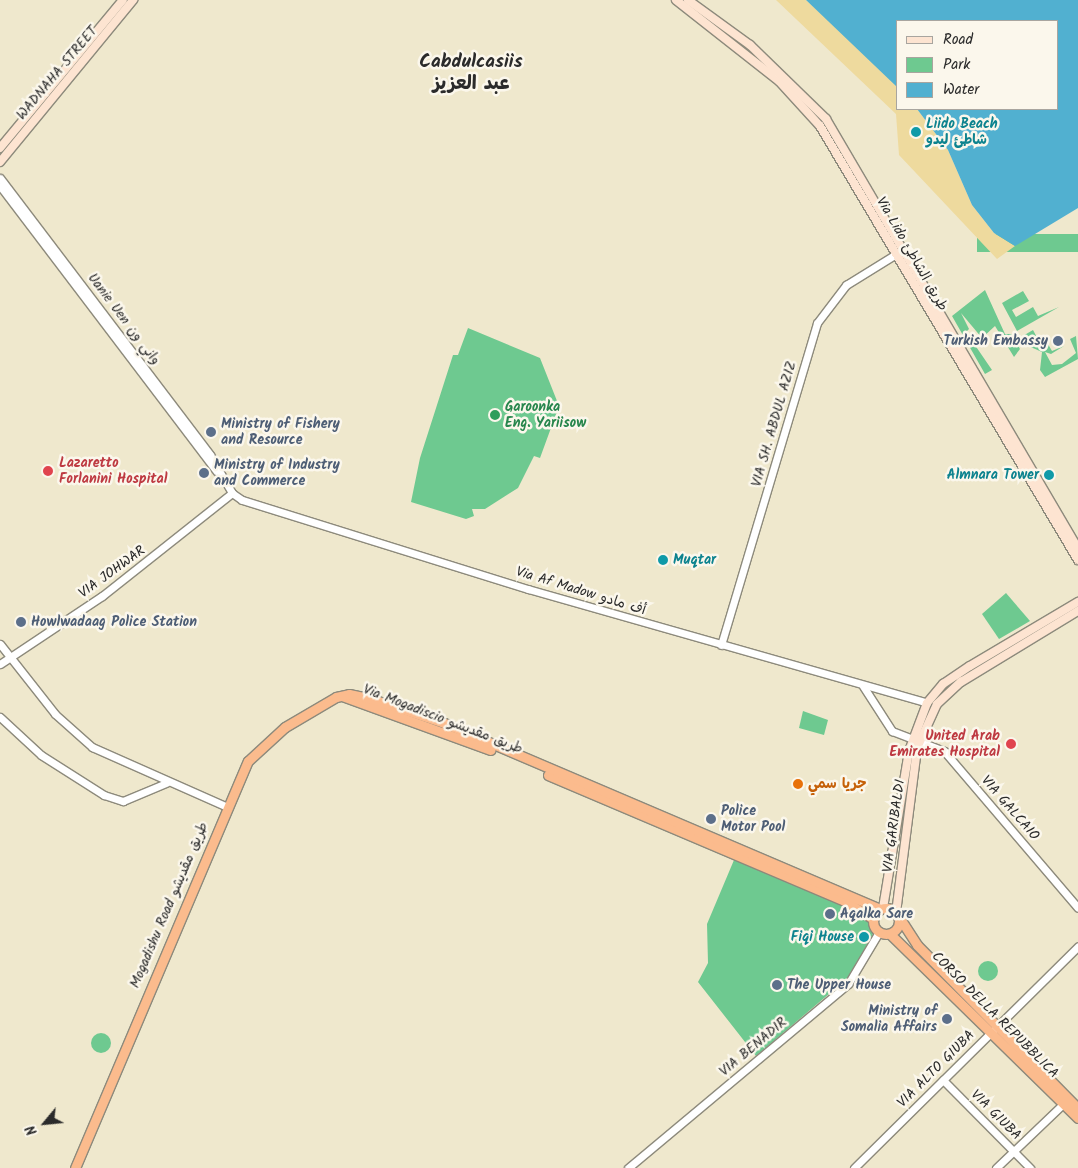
<!DOCTYPE html>
<html>
<head>
<meta charset="utf-8">
<style>
  body { margin:0 }
  #map { position:relative; width:1078px; height:1168px; overflow:hidden; background:#efe8cd; font-family:Kalam,"Playpen Sans Arabic",sans-serif }
  div>[style] { position:absolute }
  .green>* { inset:0; background:#6ec990; transform-origin:0 0 }
  .round { border-radius:50% }
  .sand>* { inset:0; background:#eeda9e }
  .water>* { inset:0; background:#51b0d0 }
  .roads { filter:drop-shadow(1px 0 #8d8a7c) drop-shadow(-1px 0 #8d8a7c) drop-shadow(0 1px #8d8a7c) drop-shadow(0 -1px #8d8a7c) }
  .tertiary>* { height:7px; margin:-3.5px; padding:0 3.5px; transform-origin:3.5px; border-radius:3.5px; background:#fff }
  .secondary>* { height:8px; margin:-4px; padding:0 4px; transform-origin:4px; border-radius:4px; background:#fde4d1 }
  .trunk>* { height:9px; margin:-4.5px; padding:0 4.5px; transform-origin:4.5px; border-radius:4.5px; background:#fbbb8d }
  .trunk>.ring { margin:-4.5px; padding:0; box-sizing:content-box; background:none; border:9px solid #fbbb8d; border-radius:50% }
  .dots>* { width:14px; height:14px; translate:-50% -50%; box-sizing:border-box; border:2px solid #fbf7ec; border-radius:50% }
  span { translate:-50% -50%; white-space:nowrap; text-align:center; line-height:1.15; -webkit-text-stroke:5px #fbf7ec; paint-order:stroke }
  .street-label { font-size:14px; color:#2b2b2b }
  .culture-label { font-size:14px; color:#0d838f; font-weight:700 }
  .left { translate:0 -50%; text-align:left }
  .right { translate:-100% -50%; text-align:right }
  .service-label { font-size:14px; color:#4e5e75; font-weight:700 }
  .leisure-label { font-size:14px; color:#27864d; font-weight:700 }
  .health-label { font-size:14px; color:#be3a42; font-weight:700 }
  .food-label { font-size:14px; color:#c56008; font-weight:700 }
  .district-label { font-size:19px; color:#2b2b2b; font-weight:700 }
  .legend { position:absolute; left:896px; top:20px; width:162px; height:90px; box-sizing:border-box; background:#fbf7ec; border:1px solid #a8a59f; margin:0; padding:6px 9px; list-style:none; font-size:15px; color:#2b2b2b }
  .legend li { display:flex; align-items:center; gap:10px; height:25px }
  .legend b { width:25px; border:1px solid #a8a59f }
  .north { position:absolute; left:20px; top:1098px; width:50px; height:50px; -webkit-text-stroke:4px #fbf7ec; paint-order:stroke; rotate:242deg; font-size:14px; font-weight:700; line-height:20px; text-align:center; color:#2b2b2b }
  .north::after { content:''; display:block; margin:auto; width:18px; height:22px; background:#2b2b2b; clip-path:polygon(50% 0,100% 100%,50% 72%,0 100%) }
</style>
</head>
<body>
<div id="map">
  <div class="green">
    <div style="left:1078px;top:234px;width:18px;height:101px;rotate:90deg"></div>
    <div style="clip-path:polygon(985px 290px,1005px 334px,1011px 334px,1020px 349px,1014px 357px,995px 326px,982px 338px,961px 313px,969px 329px,966px 332px,992px 370px,985px 374px,952px 316px)"></div>
    <div style="clip-path:polygon(1023px 291px,1029px 301px,1012px 310px,1016px 317px,1033px 307px,1038px 316px,1059px 307px,1017px 331px,1002px 303px)"></div>
    <div style="clip-path:polygon(468px 328px,540px 358px,559px 406px,540px 458px,534px 456px,518px 488px,485px 509px,472px 509px,474px 516px,466px 519px,411px 502px,420px 458px,453px 355px,458px 355px)"></div>
    <div style="clip-path:polygon(1033px 330px,1041px 345px,1045px 339px,1052px 351px,1064px 346px,1051px 354px,1045px 352px,1052px 365px,1062px 364px,1076px 353px,1070px 339px,1076px 336px,1078px 359px,1045px 377px,1040px 370px,1042px 352px,1026px 345px,1021px 337px)"></div>
    <div style="clip-path:polygon(1006px 593px,1030px 621px,999px 639px,982px 614px)"></div>
    <div style="clip-path:polygon(803px 711px,828px 720px,824px 735px,799px 728px)"></div>
    <div style="clip-path:polygon(734px 860px,840px 904px,870px 923px,874px 932px,850px 976px,756px 1056px,698px 982px,708px 963px,707px 924px)"></div>
    <div class="round" style="left:978px;top:961px;width:20px;height:20px"></div>
    <div class="round" style="left:91px;top:1033px;width:20px;height:20px"></div>
  </div>
  <div class="sand">
    <div style="clip-path:polygon(776px 0,806px 0,870px 58px,897px 87px,897px 109px,917px 109px,948px 150px,972px 205px,994px 233px,1015px 246px,997px 259px,899px 155px,896px 114px)"></div>
  </div>
  <div class="water">
    <div style="clip-path:polygon(806px 0,1078px 0,1078px 208px,1015px 246px,994px 233px,972px 205px,948px 150px,917px 109px,1057px 109px,1057px 21px,897px 21px,897px 87px)"></div>
  </div>
  <div class="roads">
    <div class="tertiary">
      <div style="left:0;top:178px;width:348px;rotate:52.8deg"></div>
      <div style="left:210px;top:455px;width:44px;rotate:59.9deg"></div>
      <div style="left:232px;top:493px;width:12px;rotate:35deg"></div>
      <div style="left:242px;top:500px;width:300px;rotate:17.3deg"></div>
      <div style="left:528px;top:589px;width:415px;rotate:15.9deg"></div>
      <div style="left:0;top:186px;width:358px;rotate:52.8deg"></div>
      <div style="left:0;top:644px;width:89px;rotate:51.8deg"></div>
      <div style="left:55px;top:714px;width:50px;rotate:41.7deg"></div>
      <div style="left:92px;top:747px;width:145px;rotate:23.9deg"></div>
      <div style="left:721px;top:645px;width:336px;rotate:-73.4deg"></div>
      <div style="left:817px;top:323px;width:48px;rotate:-52.7deg"></div>
      <div style="left:846px;top:285px;width:65px;rotate:-31.7deg"></div>
      <div style="left:0;top:664px;width:123px;rotate:-33.7deg"></div>
      <div style="left:102px;top:596px;width:166px;rotate:-38.4deg"></div>
      <div style="left:863px;top:686px;width:54px;rotate:57.2deg"></div>
      <div style="left:892px;top:731px;width:56px;rotate:21deg"></div>
      <div style="left:944px;top:751px;width:206px;rotate:49.5deg"></div>
      <div style="left:0;top:717px;width:56px;rotate:42.8deg"></div>
      <div style="left:41px;top:755px;width:75px;rotate:32.4deg"></div>
      <div style="left:104px;top:795px;width:20px;rotate:18deg"></div>
      <div style="left:123px;top:801px;width:47px;rotate:-22.7deg"></div>
      <div style="left:943px;top:1080px;width:124px;rotate:45.3deg"></div>
      <div style="left:628px;top:1168px;width:287px;rotate:-39.9deg"></div>
      <div style="left:848px;top:984px;width:61px;rotate:-59.2deg"></div>
      <div style="left:854px;top:1168px;width:315px;rotate:-44.7deg"></div>
      <div style="left:996px;top:1168px;width:97px;rotate:-43.7deg"></div>
    </div>
    <div class="secondary">
      <div style="left:676px;top:0;width:131px;rotate:38.2deg"></div>
      <div style="left:779px;top:81px;width:61px;rotate:47.7deg"></div>
      <div style="left:820px;top:126px;width:505px;rotate:59.27deg"></div>
      <div style="left:688px;top:0;width:77px;rotate:36deg"></div>
      <div style="left:750px;top:45px;width:106px;rotate:44.2deg"></div>
      <div style="left:826px;top:119px;width:498px;rotate:59.6deg"></div>
      <div style="left:0;top:148px;width:192px;rotate:-50.3deg"></div>
      <div style="left:0;top:162px;width:210px;rotate:-50.6deg"></div>
      <div style="left:883px;top:908px;width:159px;rotate:-80.6deg"></div>
      <div style="left:909px;top:751px;width:51px;rotate:-69.4deg"></div>
      <div style="left:927px;top:703px;width:25px;rotate:-50deg"></div>
      <div style="left:943px;top:684px;width:32px;rotate:-34deg"></div>
      <div style="left:970px;top:666px;width:126px;rotate:-30.7deg"></div>
      <div style="left:896px;top:913px;width:166px;rotate:-82.7deg"></div>
      <div style="left:917px;top:748px;width:48px;rotate:-65.6deg"></div>
      <div style="left:937px;top:704px;width:33px;rotate:-43deg"></div>
      <div style="left:961px;top:682px;width:137px;rotate:-31.3deg"></div>
    </div>
    <div class="trunk">
      <div style="left:342px;top:696px;width:158px;rotate:20deg"></div>
      <div style="left:548px;top:775px;width:320px;rotate:23deg"></div>
      <div style="left:843px;top:900px;width:36px;rotate:32deg"></div>
      <div class="ring" style="left:873px;top:908px;width:17px;height:17px"></div>
      <div style="left:899px;top:917px;width:33px;rotate:57deg"></div>
      <div style="left:917px;top:945px;width:229px;rotate:45.4deg"></div>
      <div style="left:890px;top:934px;width:263px;rotate:44.4deg"></div>
      <div style="left:75px;top:1168px;width:442px;rotate:-67deg"></div>
      <div style="left:248px;top:761px;width:50px;rotate:-42.6deg"></div>
      <div style="left:285px;top:727px;width:59px;rotate:-30.5deg"></div>
      <div style="left:336px;top:697px;width:13px;rotate:-13deg"></div>
      <div style="left:349px;top:694px;width:24px;rotate:12deg"></div>
      <div style="left:372px;top:699px;width:76px;rotate:18.4deg"></div>
      <div style="left:444px;top:723px;width:474px;rotate:23.1deg"></div>
    </div>
  </div>
  <div class="dots">
    <div style="left:916px;top:132px;background:#0f9aa8"></div>
    <div style="left:1058px;top:341px;background:#5c6f8a"></div>
    <div style="left:495px;top:415px;background:#2e9e5b"></div>
    <div style="left:211px;top:432px;background:#5c6f8a"></div>
    <div style="left:48px;top:471px;background:#e0444e"></div>
    <div style="left:204px;top:473px;background:#5c6f8a"></div>
    <div style="left:1049px;top:475px;background:#0f9aa8"></div>
    <div style="left:663px;top:560px;background:#0f9aa8"></div>
    <div style="left:21px;top:622px;background:#5c6f8a"></div>
    <div style="left:1011px;top:744px;background:#e0444e"></div>
    <div style="left:798px;top:784px;background:#e8710a"></div>
    <div style="left:711px;top:819px;background:#5c6f8a"></div>
    <div style="left:830px;top:914px;background:#5c6f8a"></div>
    <div style="left:864px;top:937px;background:#0f9aa8"></div>
    <div style="left:777px;top:985px;background:#5c6f8a"></div>
    <div style="left:947px;top:1019px;background:#5c6f8a"></div>
  </div>
  <div class="street-label">
    <span style="left:57px;top:73px;rotate:-50deg">WADNAHA STREET</span>
    <span style="left:912px;top:254px;rotate:60deg">Via Lido طريق الشاطئ</span>
    <span style="left:124px;top:319px;rotate:53deg">Uanie Uen واني ون</span>
    <span style="left:774px;top:424px;rotate:-74deg">VIA SH. ABDUL AZIZ</span>
    <span style="left:112px;top:572px;rotate:-36deg">VIA JOHWAR</span>
    <span style="left:581px;top:591px;rotate:17deg">Via Af Madow أف مادو</span>
    <span style="left:443px;top:719px;rotate:21deg">Via Mogadiscio طريق مقديشو</span>
    <span style="left:1010px;top:808px;rotate:49deg">VIA GALCAIO</span>
    <span style="left:894px;top:826px;rotate:-82deg">VIA GARIBALDI</span>
    <span style="left:169px;top:905px;rotate:-67deg">Mogadishu Road طريق مقديشو</span>
    <span style="left:995px;top:1015px;rotate:45deg">CORSO DELLA REPUBBLICA</span>
    <span style="left:753px;top:1047px;rotate:-40deg">VIA BENADIR</span>
    <span style="left:936px;top:1069px;rotate:-45deg">VIA ALTO GIUBA</span>
    <span style="left:996px;top:1115px;rotate:45deg">VIA GIUBA</span>
  </div>
  <div class="culture-label">
    <span class="left" style="left:926px;top:132px">Liido Beach<br>شاطئ ليدو</span>
    <span class="right" style="left:1039px;top:475px">Almnara Tower</span>
    <span class="left" style="left:673px;top:560px">Muqtar</span>
    <span class="right" style="left:854px;top:937px">Fiqi House</span>
  </div>
  <div class="service-label">
    <span class="right" style="left:1048px;top:341px">Turkish Embassy</span>
    <span class="left" style="left:221px;top:432px">Ministry of Fishery<br>and Resource</span>
    <span class="left" style="left:214px;top:473px">Ministry of Industry<br>and Commerce</span>
    <span class="left" style="left:31px;top:622px">Howlwadaag Police Station</span>
    <span class="left" style="left:721px;top:819px">Police<br>Motor Pool</span>
    <span class="left" style="left:840px;top:914px">Aqalka Sare</span>
    <span class="left" style="left:787px;top:985px">The Upper House</span>
    <span class="right" style="left:937px;top:1019px">Ministry of<br>Somalia Affairs</span>
  </div>
  <div class="leisure-label">
    <span class="left" style="left:505px;top:415px">Garoonka<br>Eng. Yariisow</span>
  </div>
  <div class="health-label">
    <span class="left" style="left:59px;top:471px">Lazaretto<br>Forlanini Hospital</span>
    <span class="right" style="left:1000px;top:744px">United Arab<br>Emirates Hospital</span>
  </div>
  <div class="food-label">
    <span class="left" style="left:808px;top:784px">جريا سمي</span>
  </div>
  <div class="district-label">
    <span style="left:471px;top:74px">Cabdulcasiis<br>عبد العزيز</span>
  </div>
  <ul class="legend">
  <li><b style="height:6px;background:#fde4d1"></b>Road</li>
  <li><b style="height:14px;background:#6ec990"></b>Park</li>
  <li><b style="height:14px;background:#51b0d0"></b>Water</li>
  </ul>
  <div class="north">N</div>
</div>
</body>
</html>
